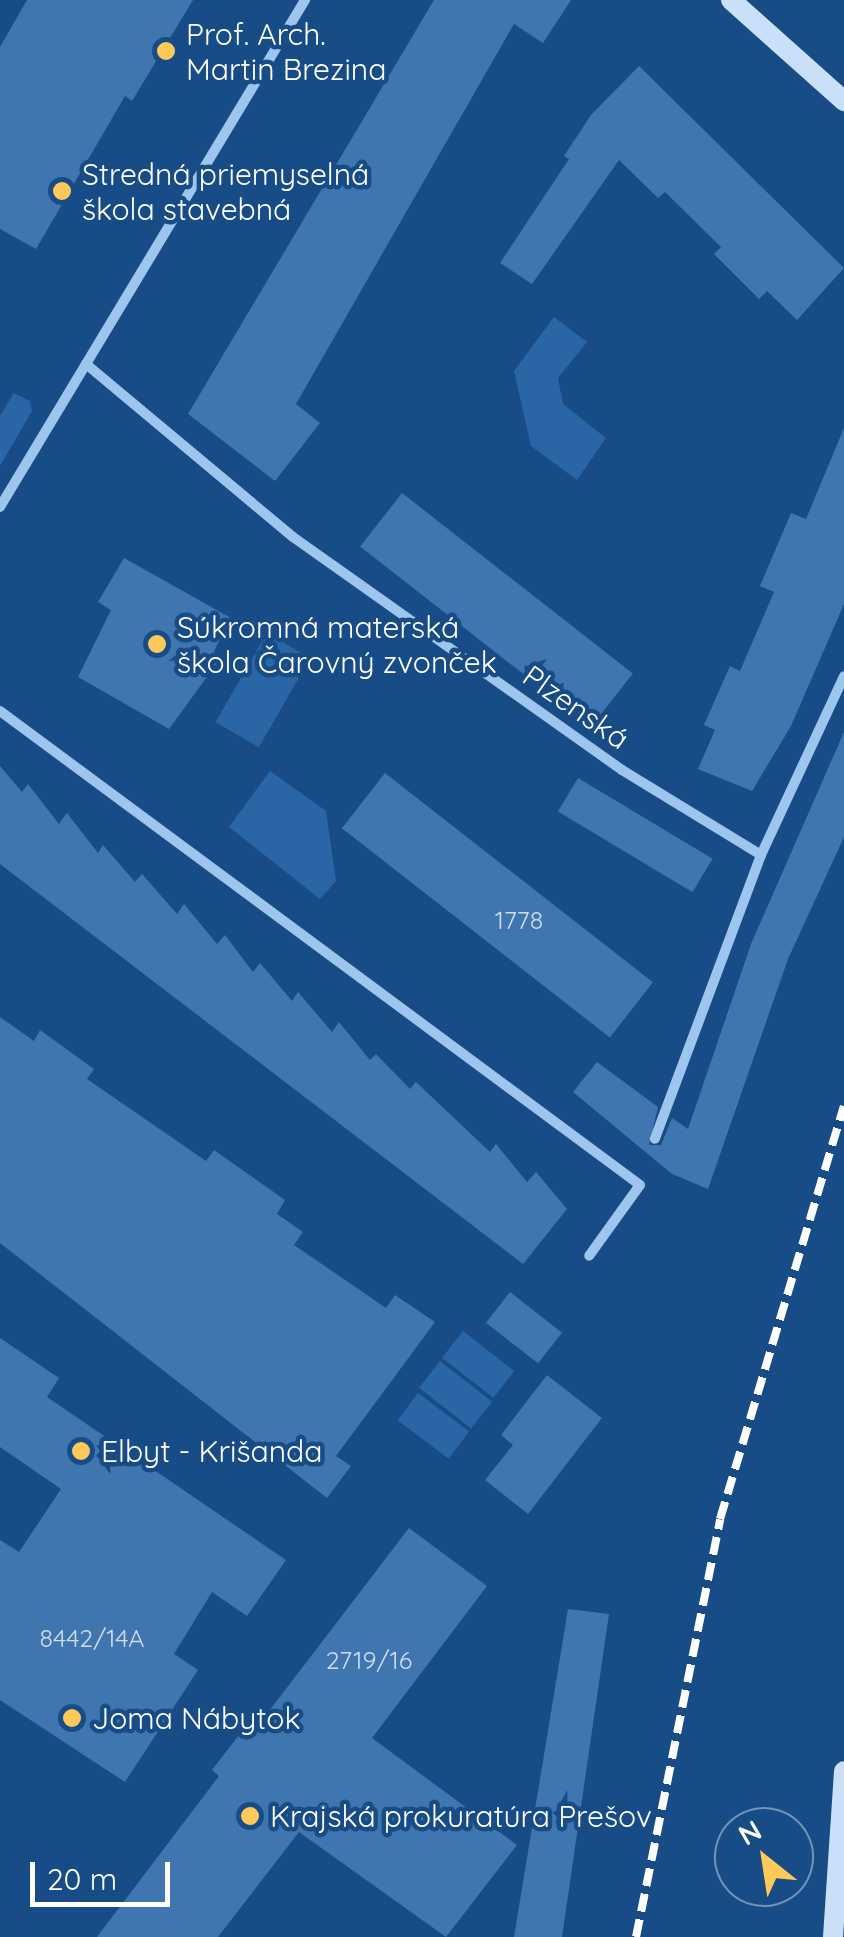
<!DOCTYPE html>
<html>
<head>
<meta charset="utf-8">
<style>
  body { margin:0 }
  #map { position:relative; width:844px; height:1937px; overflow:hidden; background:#174c87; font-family:Quicksand,sans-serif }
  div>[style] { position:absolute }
  .green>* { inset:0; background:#2a66a5; transform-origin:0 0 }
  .building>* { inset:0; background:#3f76b0; transform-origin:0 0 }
  .street>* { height:10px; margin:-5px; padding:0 5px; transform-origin:5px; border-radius:5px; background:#9dc5ed }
  .secondary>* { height:20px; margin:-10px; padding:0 10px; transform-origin:10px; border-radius:10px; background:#cae0f9 }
  .rail>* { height:8px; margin-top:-4px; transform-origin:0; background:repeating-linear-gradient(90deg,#fff 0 18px,transparent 0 26px) }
  .dots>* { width:28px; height:28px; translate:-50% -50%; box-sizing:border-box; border:5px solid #174c87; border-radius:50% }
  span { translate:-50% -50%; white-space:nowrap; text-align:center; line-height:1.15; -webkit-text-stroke:9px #174c87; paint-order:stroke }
  .number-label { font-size:25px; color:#cfddeb }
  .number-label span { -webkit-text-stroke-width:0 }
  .poi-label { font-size:30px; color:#fff }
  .left { translate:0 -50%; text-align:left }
  .street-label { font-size:30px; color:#fff }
  .north { position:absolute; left:714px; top:1807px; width:100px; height:100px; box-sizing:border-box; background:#174c87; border:2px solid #7494b7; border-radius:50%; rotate:330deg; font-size:28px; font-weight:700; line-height:40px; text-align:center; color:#fff }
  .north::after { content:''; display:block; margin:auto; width:35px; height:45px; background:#ffc95a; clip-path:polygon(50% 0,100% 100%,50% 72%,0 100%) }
  .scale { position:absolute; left:30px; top:1862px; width:140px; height:45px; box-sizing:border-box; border:5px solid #fff; border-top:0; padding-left:12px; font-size:30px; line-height:35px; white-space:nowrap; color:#fff; -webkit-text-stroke:8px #174c87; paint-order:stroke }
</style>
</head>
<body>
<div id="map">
  <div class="green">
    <div style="clip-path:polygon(554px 317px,587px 342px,558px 378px,563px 404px,606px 438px,577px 480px,531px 446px,514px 371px)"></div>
    <div style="clip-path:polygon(14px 393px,30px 401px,32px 411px,0 466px,0 416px)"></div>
    <div style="left:267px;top:633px;width:50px;height:103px;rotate:30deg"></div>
    <div style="clip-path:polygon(270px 771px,326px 811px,336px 881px,320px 899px,229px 827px)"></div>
    <div style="left:463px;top:1331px;width:65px;height:34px;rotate:38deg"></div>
    <div style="left:440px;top:1361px;width:66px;height:34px;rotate:38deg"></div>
    <div style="left:418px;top:1393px;width:64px;height:34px;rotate:37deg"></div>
  </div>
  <div class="building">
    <div style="clip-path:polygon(27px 0,193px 0,132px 101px,125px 96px,36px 249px,0 229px,0 47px)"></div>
    <div style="clip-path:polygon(434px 0,571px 0,543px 43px,514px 24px,296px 404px,320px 423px,275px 481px,188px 414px)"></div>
    <div style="clip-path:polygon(639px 66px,844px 268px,797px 320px,767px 291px,759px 299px,714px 254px,721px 247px,665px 192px,658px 198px,619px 160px,532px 284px,500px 263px,569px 159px,564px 156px,591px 115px)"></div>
    <div style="clip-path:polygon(844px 428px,844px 604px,791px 726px,752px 791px,698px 769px,715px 730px,704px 725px,730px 666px,740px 671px,774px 592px,760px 586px,791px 513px,806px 519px)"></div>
    <div style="left:402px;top:493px;width:293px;height:68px;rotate:38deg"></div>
    <div style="clip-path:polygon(124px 558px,231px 618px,214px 651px,217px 663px,169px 729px,78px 677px,111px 610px,98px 602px)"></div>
    <div style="clip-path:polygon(844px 732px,844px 837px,788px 959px,708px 1189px,672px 1174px,573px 1092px,597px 1062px,658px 1107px,649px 1145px,661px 1145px,672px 1118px,688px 1129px,751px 944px)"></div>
    <div style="clip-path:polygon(0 766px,22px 792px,28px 784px,59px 824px,67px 813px,98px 853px,103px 845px,135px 882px,142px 874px,177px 914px,184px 904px,217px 944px,225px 935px,253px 972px,260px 963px,292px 1001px,298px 992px,332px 1032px,339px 1022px,370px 1060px,376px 1054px,410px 1089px,416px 1082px,490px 1152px,496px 1144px,527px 1182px,536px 1172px,567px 1209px,523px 1264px,0 864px)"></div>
    <div style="left:385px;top:773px;width:340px;height:70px;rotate:38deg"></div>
    <div style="left:578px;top:778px;width:157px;height:39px;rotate:31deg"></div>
    <div style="clip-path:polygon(0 1017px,34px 1041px,40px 1030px,94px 1069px,87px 1079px,206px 1161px,214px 1150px,285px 1200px,277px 1214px,303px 1232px,294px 1245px,386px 1308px,395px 1295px,435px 1322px,336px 1456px,351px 1466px,327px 1498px,0 1243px)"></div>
    <div style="left:510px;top:1292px;width:66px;height:39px;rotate:38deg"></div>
    <div style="clip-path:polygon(0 1338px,59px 1378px,47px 1397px,286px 1560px,247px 1616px,212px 1592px,174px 1654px,198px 1670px,125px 1782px,0 1700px,0 1540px,19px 1552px,61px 1489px,0 1447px)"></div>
    <div style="clip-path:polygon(547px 1375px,602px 1418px,528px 1514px,485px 1480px,513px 1445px,501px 1435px)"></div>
    <div style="clip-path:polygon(409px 1528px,487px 1586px,372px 1738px,517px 1845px,446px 1937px,299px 1832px,218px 1937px,97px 1937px,219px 1776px,212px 1770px,239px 1735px,247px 1740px)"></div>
    <div style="clip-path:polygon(568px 1609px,609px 1614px,562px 1937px,514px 1937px)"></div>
  </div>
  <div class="street">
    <div style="left:86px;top:364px;width:270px;rotate:39.9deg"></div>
    <div style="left:293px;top:537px;width:403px;rotate:35.3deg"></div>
    <div style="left:622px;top:770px;width:163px;rotate:31.4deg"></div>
    <div style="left:761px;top:855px;width:303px;rotate:110.5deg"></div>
    <div style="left:0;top:507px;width:592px;rotate:-58.97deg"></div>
    <div style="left:0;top:711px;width:796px;rotate:36.52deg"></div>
    <div style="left:640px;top:1185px;width:87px;rotate:125.7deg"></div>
    <div style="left:761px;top:855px;width:197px;rotate:-65.1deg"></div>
  </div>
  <div class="secondary">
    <div style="left:731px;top:0;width:152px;rotate:41.8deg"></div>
    <div style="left:833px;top:1937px;width:166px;rotate:-86.2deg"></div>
  </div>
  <div class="rail">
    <div style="left:636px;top:1937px;width:426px;rotate:-78.6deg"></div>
    <div style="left:720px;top:1519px;width:431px;rotate:-73.3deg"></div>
  </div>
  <div class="dots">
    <div style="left:166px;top:51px;background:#ffc95a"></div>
    <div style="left:62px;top:191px;background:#ffc95a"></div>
    <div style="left:157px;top:644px;background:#ffc95a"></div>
    <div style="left:81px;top:1451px;background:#ffc95a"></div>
    <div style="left:72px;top:1718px;background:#ffc95a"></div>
    <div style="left:250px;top:1816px;background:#ffc95a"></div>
  </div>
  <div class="number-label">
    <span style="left:519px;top:920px">1778</span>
    <span style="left:92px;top:1638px">8442/14A</span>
    <span style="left:369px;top:1660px">2719/16</span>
  </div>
  <div class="poi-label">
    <span class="left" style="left:186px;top:51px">Prof. Arch.<br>Martin Brezina</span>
    <span class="left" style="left:82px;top:191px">Stredná priemyselná<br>škola stavebná</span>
    <span class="left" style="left:177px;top:644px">Súkromná materská<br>škola Čarovný zvonček</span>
    <span class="left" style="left:101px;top:1451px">Elbyt - Krišanda</span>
    <span class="left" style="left:92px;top:1718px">Joma Nábytok</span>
    <span class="left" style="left:270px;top:1816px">Krajská prokuratúra Prešov</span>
  </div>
  <div class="street-label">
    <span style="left:576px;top:707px;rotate:35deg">Plzenská</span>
  </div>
  <div class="north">N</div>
  <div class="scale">20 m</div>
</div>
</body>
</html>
